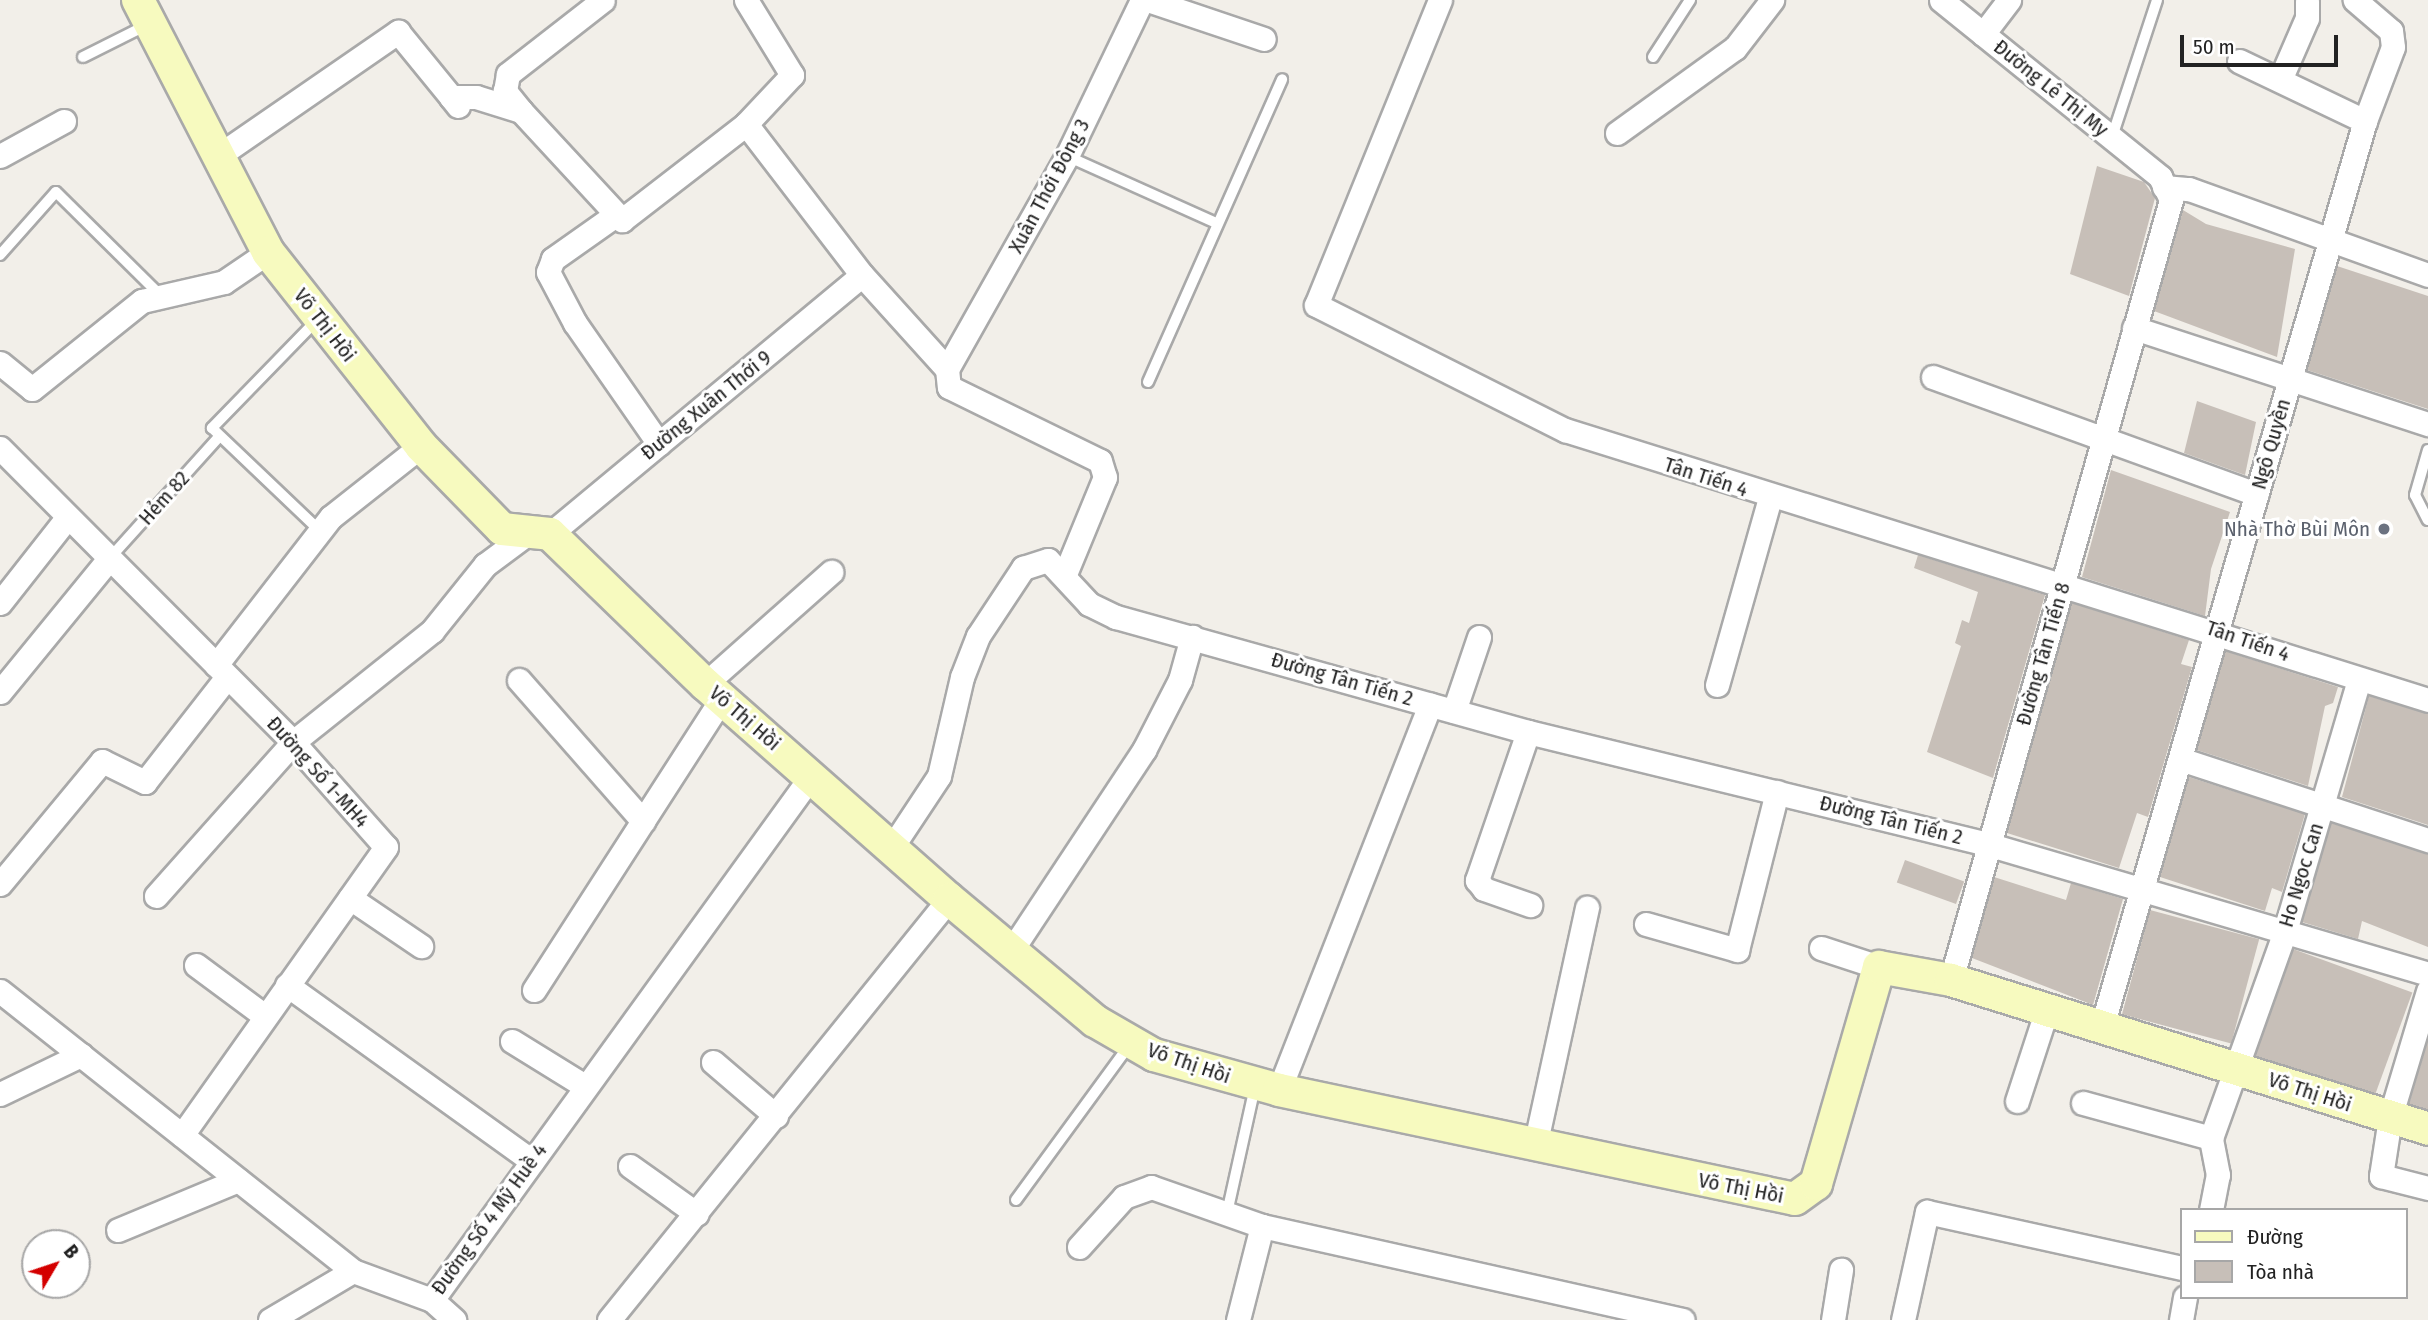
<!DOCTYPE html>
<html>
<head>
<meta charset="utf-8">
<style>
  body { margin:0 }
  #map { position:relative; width:2428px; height:1320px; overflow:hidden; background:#f2efe9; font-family:"Fira Sans Condensed",sans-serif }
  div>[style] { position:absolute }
  .building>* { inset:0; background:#c7bfb8; transform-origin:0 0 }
  .roads { filter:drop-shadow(2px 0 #a9a9a9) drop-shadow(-2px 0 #a9a9a9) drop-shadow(0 2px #a9a9a9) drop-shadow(0 -2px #a9a9a9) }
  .lane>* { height:10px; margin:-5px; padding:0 5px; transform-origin:5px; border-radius:5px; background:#fff }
  .street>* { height:23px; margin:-11.5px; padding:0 11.5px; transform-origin:11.5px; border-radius:11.5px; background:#fff }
  .secondary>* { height:32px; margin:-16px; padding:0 16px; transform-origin:16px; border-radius:16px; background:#f7fabf }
  .dots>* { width:19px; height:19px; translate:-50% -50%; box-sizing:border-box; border:4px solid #fff; border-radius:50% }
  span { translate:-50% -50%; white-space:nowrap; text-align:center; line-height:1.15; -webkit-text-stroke:6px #fff; paint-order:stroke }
  .street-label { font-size:21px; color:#222 }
  .worship-label { font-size:21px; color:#5b616d }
  .right { translate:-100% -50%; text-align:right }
  .legend { position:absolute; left:2180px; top:1208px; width:228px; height:91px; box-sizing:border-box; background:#fff; border:2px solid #a7a7a7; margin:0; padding:9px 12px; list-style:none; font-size:21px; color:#222 }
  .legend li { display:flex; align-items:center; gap:14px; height:35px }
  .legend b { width:35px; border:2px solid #a7a7a7 }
  .north { position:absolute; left:21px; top:1229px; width:70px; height:70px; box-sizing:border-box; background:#fff; border:2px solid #a7a7a7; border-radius:50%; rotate:51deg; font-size:19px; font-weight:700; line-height:28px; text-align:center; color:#222 }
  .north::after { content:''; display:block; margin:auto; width:24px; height:32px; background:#d40000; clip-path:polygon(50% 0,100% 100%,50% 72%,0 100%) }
  .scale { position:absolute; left:2180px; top:35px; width:158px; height:32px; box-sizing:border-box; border:4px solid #222; border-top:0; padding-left:9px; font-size:21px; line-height:24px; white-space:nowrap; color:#222; -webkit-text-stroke:5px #fff; paint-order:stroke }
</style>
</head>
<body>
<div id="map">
  <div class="building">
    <div style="clip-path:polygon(2097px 166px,2144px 182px,2155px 198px,2129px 296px,2070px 274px)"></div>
    <div style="clip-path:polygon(2183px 210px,2206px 224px,2295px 249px,2277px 357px,2154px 311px)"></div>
    <div style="clip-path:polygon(2337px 266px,2428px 296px,2428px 409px,2307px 370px)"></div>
    <div style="clip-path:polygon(2197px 401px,2256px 422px,2245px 475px,2184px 453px)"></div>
    <div style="clip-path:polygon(2111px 470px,2230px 512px,2211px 569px,2205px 616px,2082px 577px)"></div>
    <div style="clip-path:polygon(1918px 555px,2045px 595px,1993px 778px,1927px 752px,1961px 646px,1955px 643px,1962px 620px,1969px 623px,1978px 592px,1914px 568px)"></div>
    <div style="clip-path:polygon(2072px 603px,2189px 640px,2181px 664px,2192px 667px,2148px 817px,2137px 813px,2119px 868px,2007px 833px)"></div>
    <div style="clip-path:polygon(2225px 651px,2338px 687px,2333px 703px,2325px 706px,2308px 786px,2197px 750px)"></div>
    <div style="clip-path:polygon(2369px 696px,2428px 714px,2428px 825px,2342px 797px)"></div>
    <div style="clip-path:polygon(2189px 777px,2305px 814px,2282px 892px,2272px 888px,2265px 911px,2160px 877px)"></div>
    <div style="clip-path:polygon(2331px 823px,2428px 854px,2428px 947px,2362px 921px,2358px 939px,2302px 922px)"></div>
    <div style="left:1905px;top:860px;width:63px;height:24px;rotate:20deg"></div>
    <div style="clip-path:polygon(1994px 877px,2066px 900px,2071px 883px,2123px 899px,2093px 1005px,1972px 958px)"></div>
    <div style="left:2150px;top:910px;width:113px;height:108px;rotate:15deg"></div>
    <div style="left:2293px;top:949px;width:127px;height:114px;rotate:20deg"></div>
    <div style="clip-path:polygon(2428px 1040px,2428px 1110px,2409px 1104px)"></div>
  </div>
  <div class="roads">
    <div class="lane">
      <div style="left:83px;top:57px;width:72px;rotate:-26.6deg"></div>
      <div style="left:1653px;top:57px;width:68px;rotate:-57deg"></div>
      <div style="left:2112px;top:137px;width:144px;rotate:-71.8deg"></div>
      <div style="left:1067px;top:156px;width:161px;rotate:24.2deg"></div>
      <div style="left:0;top:255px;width:84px;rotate:-48.4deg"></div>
      <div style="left:56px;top:192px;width:144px;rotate:44.7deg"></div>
      <div style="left:317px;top:320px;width:151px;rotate:134.2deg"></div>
      <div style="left:212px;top:428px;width:148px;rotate:43.6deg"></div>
      <div style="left:1148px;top:382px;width:331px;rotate:-66.1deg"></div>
      <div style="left:2428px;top:450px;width:47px;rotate:106.1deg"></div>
      <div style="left:2415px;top:495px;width:28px;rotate:63deg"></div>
      <div style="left:109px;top:559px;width:164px;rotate:-48deg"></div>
      <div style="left:1016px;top:1200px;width:193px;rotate:-53.8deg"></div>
      <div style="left:1227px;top:1213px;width:129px;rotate:-77.5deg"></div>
    </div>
    <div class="street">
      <div style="left:746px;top:0;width:88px;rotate:58.5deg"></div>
      <div style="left:792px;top:75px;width:67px;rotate:133.2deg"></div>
      <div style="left:746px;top:124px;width:190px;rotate:52.5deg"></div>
      <div style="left:862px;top:275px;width:127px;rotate:47.9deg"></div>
      <div style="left:947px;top:369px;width:18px;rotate:84deg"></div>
      <div style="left:949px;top:387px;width:168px;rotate:26.1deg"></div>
      <div style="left:1100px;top:461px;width:17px;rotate:73deg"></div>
      <div style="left:1105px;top:477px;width:105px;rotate:112.4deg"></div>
      <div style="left:1148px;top:0;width:122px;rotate:18.6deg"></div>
      <div style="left:1440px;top:0;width:329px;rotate:112.1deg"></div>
      <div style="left:1316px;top:305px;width:279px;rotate:26.7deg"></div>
      <div style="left:1565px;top:430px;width:904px;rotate:17.37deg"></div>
      <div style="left:1941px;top:0;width:282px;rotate:38.9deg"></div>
      <div style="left:2160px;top:177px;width:25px;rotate:64deg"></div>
      <div style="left:2171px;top:200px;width:810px;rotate:105.75deg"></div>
      <div style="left:1983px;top:34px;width:43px;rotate:-52.6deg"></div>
      <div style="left:2239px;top:61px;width:140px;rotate:25.5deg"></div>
      <div style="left:2280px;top:80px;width:68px;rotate:-66.5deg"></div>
      <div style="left:2307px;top:18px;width:17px;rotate:-90deg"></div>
      <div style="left:458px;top:106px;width:11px;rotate:-128deg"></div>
      <div style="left:451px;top:97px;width:25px"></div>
      <div style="left:476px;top:97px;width:47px;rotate:17.3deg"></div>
      <div style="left:521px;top:111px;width:149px;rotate:47.2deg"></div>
      <div style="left:622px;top:220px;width:157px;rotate:-37.7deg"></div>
      <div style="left:521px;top:111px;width:26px;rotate:-129deg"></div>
      <div style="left:505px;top:91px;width:17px;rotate:-80deg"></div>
      <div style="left:508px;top:74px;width:120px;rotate:-37.9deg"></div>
      <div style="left:1617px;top:133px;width:145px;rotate:-35.8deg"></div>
      <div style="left:1735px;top:48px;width:61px;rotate:-52.4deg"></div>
      <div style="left:0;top:156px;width:73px;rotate:-28.7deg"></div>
      <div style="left:218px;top:156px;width:219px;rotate:-34.6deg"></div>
      <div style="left:398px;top:32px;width:84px;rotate:50.8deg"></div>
      <div style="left:2164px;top:187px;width:25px;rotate:5deg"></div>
      <div style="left:2189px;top:189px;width:254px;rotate:19.8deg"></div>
      <div style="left:614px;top:216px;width:75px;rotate:144.8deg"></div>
      <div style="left:553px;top:259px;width:14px;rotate:111deg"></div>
      <div style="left:548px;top:272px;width:58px;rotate:62.1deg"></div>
      <div style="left:575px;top:323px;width:147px;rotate:55.2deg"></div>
      <div style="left:2134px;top:328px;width:309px;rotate:18.1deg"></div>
      <div style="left:0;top:363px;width:41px;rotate:39.1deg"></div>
      <div style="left:32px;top:389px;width:141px;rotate:-38.7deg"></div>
      <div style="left:142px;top:301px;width:84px;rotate:-13deg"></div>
      <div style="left:224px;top:282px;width:53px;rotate:-34.3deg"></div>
      <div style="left:947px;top:369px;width:244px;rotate:-60.6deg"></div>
      <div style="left:1067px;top:156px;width:173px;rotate:-64.3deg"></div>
      <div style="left:1933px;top:377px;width:344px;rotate:19.9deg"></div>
      <div style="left:0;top:448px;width:415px;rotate:45.1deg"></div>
      <div style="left:293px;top:742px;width:140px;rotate:48.5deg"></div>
      <div style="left:386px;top:847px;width:353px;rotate:125.3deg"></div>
      <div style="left:550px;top:534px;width:405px;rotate:-39.7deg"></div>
      <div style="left:0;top:603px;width:108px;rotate:-51.8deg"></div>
      <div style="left:216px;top:665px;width:187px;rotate:-52.2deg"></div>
      <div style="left:331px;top:517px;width:115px;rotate:-38.3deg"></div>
      <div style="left:519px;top:680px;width:188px;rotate:48.7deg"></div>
      <div style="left:705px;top:684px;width:169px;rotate:-41.6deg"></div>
      <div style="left:1717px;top:685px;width:194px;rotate:-74.2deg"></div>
      <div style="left:0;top:692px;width:172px;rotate:-50.7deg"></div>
      <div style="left:1454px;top:711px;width:78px;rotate:-71.3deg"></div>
      <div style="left:1528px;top:732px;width:157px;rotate:109deg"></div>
      <div style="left:1477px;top:880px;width:11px;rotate:52deg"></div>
      <div style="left:1484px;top:889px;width:49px;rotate:19.2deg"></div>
      <div style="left:2180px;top:759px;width:261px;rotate:18.1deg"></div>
      <div style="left:892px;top:847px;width:85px;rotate:-56.5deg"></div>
      <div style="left:939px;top:776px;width:102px;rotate:-76.9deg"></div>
      <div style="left:962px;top:677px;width:44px;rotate:-68.7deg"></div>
      <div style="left:978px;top:636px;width:82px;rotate:-56.5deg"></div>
      <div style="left:1023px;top:568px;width:26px;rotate:-18deg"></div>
      <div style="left:1048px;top:560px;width:60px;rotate:47deg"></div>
      <div style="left:1089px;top:604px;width:30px;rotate:26deg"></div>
      <div style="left:1116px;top:617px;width:428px;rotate:15.6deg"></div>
      <div style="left:1528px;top:732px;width:472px;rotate:13.7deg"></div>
      <div style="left:1987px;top:844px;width:460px;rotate:16.4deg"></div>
      <div style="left:0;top:884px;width:160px;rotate:-50.3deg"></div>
      <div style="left:102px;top:761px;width:48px;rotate:26deg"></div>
      <div style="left:145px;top:782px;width:133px;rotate:-52deg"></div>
      <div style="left:156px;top:896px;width:206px;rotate:-48.3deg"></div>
      <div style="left:293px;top:742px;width:178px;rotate:-38.6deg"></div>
      <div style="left:432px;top:631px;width:85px;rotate:-51.2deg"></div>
      <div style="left:485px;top:565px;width:49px;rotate:-36.6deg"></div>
      <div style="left:350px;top:898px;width:86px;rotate:34.1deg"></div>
      <div style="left:1646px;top:924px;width:95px;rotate:15.9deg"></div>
      <div style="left:1737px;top:950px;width:163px;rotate:-75.8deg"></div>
      <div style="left:1821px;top:948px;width:61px;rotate:18.1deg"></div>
      <div style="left:1011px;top:951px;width:241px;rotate:-56.5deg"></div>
      <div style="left:1144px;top:750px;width:79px;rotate:-62.8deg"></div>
      <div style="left:1180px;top:680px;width:45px;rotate:-74.4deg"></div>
      <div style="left:196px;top:965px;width:86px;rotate:36.5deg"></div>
      <div style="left:287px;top:985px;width:302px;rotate:35.7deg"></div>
      <div style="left:534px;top:990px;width:347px;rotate:-57.2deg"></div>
      <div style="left:0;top:991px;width:451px;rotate:38.4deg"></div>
      <div style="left:353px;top:1271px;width:84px;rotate:20.2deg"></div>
      <div style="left:432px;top:1300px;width:648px;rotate:-54.1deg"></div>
      <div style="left:2428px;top:991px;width:133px;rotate:106.7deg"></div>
      <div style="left:2390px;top:1118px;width:59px;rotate:98.8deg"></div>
      <div style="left:2381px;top:1176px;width:49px;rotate:14.3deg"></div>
      <div style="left:2102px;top:1026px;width:942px;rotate:-73.8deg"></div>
      <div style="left:2365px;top:121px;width:79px;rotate:-69.3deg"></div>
      <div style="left:2393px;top:47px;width:16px;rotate:-97deg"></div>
      <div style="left:2391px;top:31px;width:48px;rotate:-139.3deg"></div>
      <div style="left:512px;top:1041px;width:86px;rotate:31.7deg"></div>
      <div style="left:713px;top:1062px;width:83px;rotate:40.6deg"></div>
      <div style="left:1279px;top:1090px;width:414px;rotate:-68.6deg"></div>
      <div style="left:0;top:1094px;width:90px;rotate:-25.7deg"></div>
      <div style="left:2017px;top:1101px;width:97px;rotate:-71.9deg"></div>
      <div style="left:2083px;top:1103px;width:133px;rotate:15.3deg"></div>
      <div style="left:2211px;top:1138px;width:220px;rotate:-70.3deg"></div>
      <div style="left:2285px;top:931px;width:262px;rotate:-73.6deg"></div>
      <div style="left:1535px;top:1146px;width:244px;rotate:-77.7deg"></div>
      <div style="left:630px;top:1166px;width:82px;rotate:35.6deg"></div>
      <div style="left:2211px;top:1210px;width:36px;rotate:-79deg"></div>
      <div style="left:2218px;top:1175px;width:38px;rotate:-101deg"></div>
      <div style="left:118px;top:1230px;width:130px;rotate:-22.6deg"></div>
      <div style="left:1079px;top:1247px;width:67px;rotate:-48deg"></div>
      <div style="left:1124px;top:1197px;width:29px;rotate:-20deg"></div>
      <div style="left:1151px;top:1187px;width:118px;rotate:19.4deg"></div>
      <div style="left:432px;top:1300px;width:30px;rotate:42deg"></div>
      <div style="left:270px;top:1320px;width:96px;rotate:-30.6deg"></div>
      <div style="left:609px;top:1320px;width:541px;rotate:-51.08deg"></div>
      <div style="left:1238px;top:1320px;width:97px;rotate:-75.7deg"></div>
      <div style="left:1262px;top:1226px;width:431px;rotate:12.6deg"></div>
      <div style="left:1833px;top:1320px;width:51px;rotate:-80.9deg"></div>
      <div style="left:1903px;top:1320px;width:111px;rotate:-77.5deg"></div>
      <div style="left:1927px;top:1212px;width:260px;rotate:12.4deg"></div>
      <div style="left:2181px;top:1320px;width:23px;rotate:-80deg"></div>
    </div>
    <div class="secondary">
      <div style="left:138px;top:0;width:284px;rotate:62.7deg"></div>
      <div style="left:268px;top:252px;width:247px;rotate:51.7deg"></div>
      <div style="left:421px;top:446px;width:116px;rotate:45.7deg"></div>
      <div style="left:502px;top:529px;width:48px;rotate:5.9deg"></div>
      <div style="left:550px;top:534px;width:216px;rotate:44.1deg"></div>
      <div style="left:705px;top:684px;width:325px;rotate:41.4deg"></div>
      <div style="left:949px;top:899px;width:190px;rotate:39.9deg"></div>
      <div style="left:1095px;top:1021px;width:68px;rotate:30deg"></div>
      <div style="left:1154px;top:1055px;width:130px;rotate:15.6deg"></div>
      <div style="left:1279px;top:1090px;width:527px;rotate:11.93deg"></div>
      <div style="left:1795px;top:1199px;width:26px;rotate:-36deg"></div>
      <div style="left:1816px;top:1184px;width:226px;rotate:-73.8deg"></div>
      <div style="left:1879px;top:967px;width:73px;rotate:10.2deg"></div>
      <div style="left:1951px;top:980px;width:500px;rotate:17.3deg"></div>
    </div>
  </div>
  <div class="dots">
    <div style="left:2384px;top:529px;background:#6b7280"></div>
  </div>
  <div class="street-label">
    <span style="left:2051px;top:88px;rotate:39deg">Đường Lê Thị My</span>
    <span style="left:1049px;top:186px;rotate:-62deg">Xuân Thới Đông 3</span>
    <span style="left:325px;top:325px;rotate:52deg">Võ Thị Hồi</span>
    <span style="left:706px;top:405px;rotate:-39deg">Đường Xuân Thới 9</span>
    <span style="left:2271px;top:444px;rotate:-74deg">Ngô Quyền</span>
    <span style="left:1706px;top:477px;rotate:18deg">Tân Tiến 4</span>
    <span style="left:164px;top:498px;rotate:-48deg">Hẻm 82</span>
    <span style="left:2248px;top:641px;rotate:19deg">Tân Tiến 4</span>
    <span style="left:2043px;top:654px;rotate:-74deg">Đường Tân Tiến 8</span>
    <span style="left:1342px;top:679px;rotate:16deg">Đường Tân Tiến 2</span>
    <span style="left:745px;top:718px;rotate:41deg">Võ Thị Hồi</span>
    <span style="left:318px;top:772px;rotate:48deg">Đường Số 1-MH4</span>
    <span style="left:1891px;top:820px;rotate:14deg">Đường Tân Tiến 2</span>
    <span style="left:2301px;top:875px;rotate:-73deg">Ho Ngoc Can</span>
    <span style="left:1189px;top:1063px;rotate:19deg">Võ Thị Hồi</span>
    <span style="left:2310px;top:1092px;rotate:18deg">Võ Thị Hồi</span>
    <span style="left:1741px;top:1188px;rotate:11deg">Võ Thị Hồi</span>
    <span style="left:489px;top:1219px;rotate:-54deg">Đường Số 4 Mỹ Huề 4</span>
  </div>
  <div class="worship-label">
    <span class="right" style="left:2370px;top:529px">Nhà Thờ Bùi Môn</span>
  </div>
  <ul class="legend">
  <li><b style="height:9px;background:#f7fabf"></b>Đường</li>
  <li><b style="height:19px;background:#c7bfb8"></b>Tòa nhà</li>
  </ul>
  <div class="north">B</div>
  <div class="scale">50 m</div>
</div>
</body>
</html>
